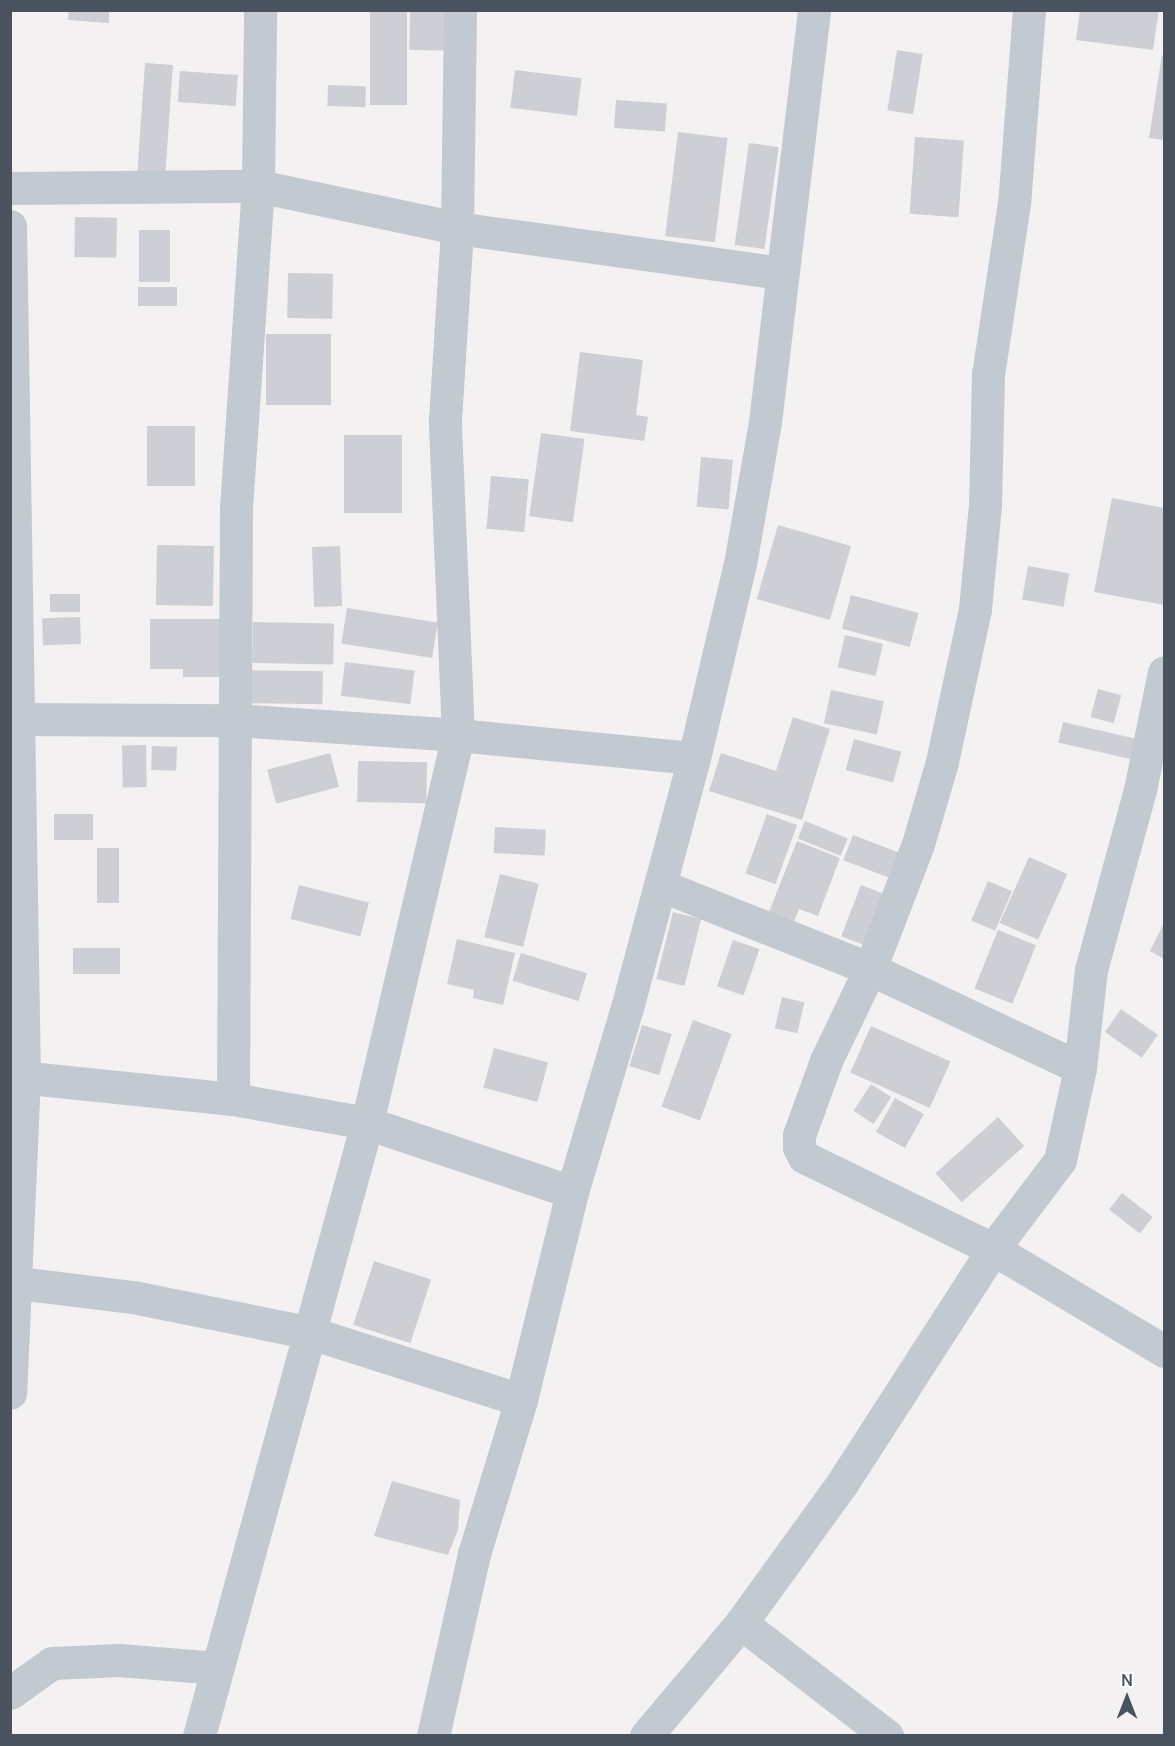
<!DOCTYPE html>
<html>
<head>
<meta charset="utf-8">
<style>
  body { margin:0 }
  #map { position:relative; width:1175px; height:1746px; overflow:hidden; background:#f3f1f1; font-family:Manrope,sans-serif }
  div>[style] { position:absolute }
  .building>* { inset:0; background:#cecfd5; transform-origin:0 0 }
  .minor>* { height:33px; margin:-16.5px; padding:0 16.5px; transform-origin:16.5px; border-radius:16.5px; background:#c2c9d1 }
  span { translate:-50% -50%; white-space:nowrap; text-align:center; line-height:1.15; -webkit-text-stroke:5px #fff; paint-order:stroke }
  .frame { position:absolute; inset:0; border:12px solid #49525d; pointer-events:none }
  .north { position:absolute; left:1097px; top:1668px; width:60px; height:60px; -webkit-text-stroke:4px #fff; paint-order:stroke; rotate:0deg; font-size:16px; font-weight:700; line-height:24px; text-align:center; color:#49525d }
  .north::after { content:''; display:block; margin:auto; width:21px; height:27px; background:#49525d; clip-path:polygon(50% 0,100% 100%,50% 72%,0 100%) }
</style>
</head>
<body>
<div id="map">
  <div class="building">
    <div style="clip-path:polygon(69px 10px,109px 10px,109px 23px,68px 20px)"></div>
    <div style="left:370px;top:10px;width:37px;height:95px"></div>
    <div style="clip-path:polygon(1080px 10px,1159px 10px,1153px 50px,1076px 40px)"></div>
    <div style="left:410px;top:11px;width:48px;height:39px;rotate:1deg"></div>
    <div style="left:897px;top:50px;width:26px;height:61px;rotate:9deg"></div>
    <div style="clip-path:polygon(1162px 55px,1164px 55px,1164px 140px,1149px 138px)"></div>
    <div style="left:145px;top:63px;width:28px;height:112px;rotate:4deg"></div>
    <div style="left:515px;top:70px;width:67px;height:38px;rotate:7deg"></div>
    <div style="left:180px;top:71px;width:58px;height:31px;rotate:4deg"></div>
    <div style="left:328px;top:85px;width:38px;height:21px;rotate:2deg"></div>
    <div style="left:616px;top:100px;width:51px;height:28px;rotate:4deg"></div>
    <div style="left:678px;top:132px;width:50px;height:105px;rotate:7deg"></div>
    <div style="left:915px;top:137px;width:49px;height:77px;rotate:4deg"></div>
    <div style="left:749px;top:143px;width:30px;height:103px;rotate:8deg"></div>
    <div style="left:75px;top:217px;width:42px;height:40px;rotate:1deg"></div>
    <div style="left:139px;top:230px;width:31px;height:52px"></div>
    <div style="left:288px;top:273px;width:45px;height:45px;rotate:1deg"></div>
    <div style="left:138px;top:287px;width:39px;height:19px"></div>
    <div style="left:266px;top:334px;width:65px;height:71px"></div>
    <div style="clip-path:polygon(580px 352px,643px 360px,636px 415px,648px 417px,644px 441px,570px 431px)"></div>
    <div style="left:147px;top:426px;width:48px;height:60px"></div>
    <div style="left:541px;top:433px;width:44px;height:84px;rotate:8deg"></div>
    <div style="left:344px;top:435px;width:58px;height:78px"></div>
    <div style="left:701px;top:457px;width:32px;height:50px;rotate:5deg"></div>
    <div style="left:491px;top:476px;width:38px;height:53px;rotate:5deg"></div>
    <div style="clip-path:polygon(1112px 498px,1164px 508px,1164px 605px,1094px 592px)"></div>
    <div style="left:778px;top:525px;width:76px;height:77px;rotate:16deg"></div>
    <div style="left:157px;top:545px;width:57px;height:60px;rotate:1deg"></div>
    <div style="left:340px;top:546px;width:60px;height:28px;rotate:88deg"></div>
    <div style="left:1028px;top:566px;width:42px;height:34px;rotate:10deg"></div>
    <div style="left:50px;top:594px;width:30px;height:18px"></div>
    <div style="left:851px;top:595px;width:70px;height:35px;rotate:15deg"></div>
    <div style="left:347px;top:608px;width:92px;height:36px;rotate:9deg"></div>
    <div style="left:80px;top:617px;width:27px;height:38px;rotate:88deg"></div>
    <div style="clip-path:polygon(150px 619px,220px 619px,220px 677px,183px 677px,183px 669px,150px 669px)"></div>
    <div style="left:253px;top:622px;width:81px;height:41px;rotate:1deg"></div>
    <div style="left:845px;top:635px;width:39px;height:33px;rotate:13deg"></div>
    <div style="left:345px;top:662px;width:70px;height:34px;rotate:7deg"></div>
    <div style="left:245px;top:670px;width:78px;height:33px;rotate:1deg"></div>
    <div style="left:1098px;top:689px;width:24px;height:29px;rotate:15deg"></div>
    <div style="left:831px;top:690px;width:54px;height:34px;rotate:12deg"></div>
    <div style="clip-path:polygon(793px 717px,830px 729px,802px 820px,709px 791px,721px 753px,776px 771px)"></div>
    <div style="left:1063px;top:722px;width:77px;height:21px;rotate:13deg"></div>
    <div style="left:854px;top:739px;width:49px;height:32px;rotate:15deg"></div>
    <div style="left:146px;top:745px;width:42px;height:24px;rotate:89deg"></div>
    <div style="left:152px;top:746px;width:25px;height:24px;rotate:2deg"></div>
    <div style="left:330px;top:753px;width:35px;height:65px;rotate:75deg"></div>
    <div style="left:358px;top:761px;width:69px;height:41px;rotate:1deg"></div>
    <div style="left:54px;top:814px;width:39px;height:26px"></div>
    <div style="left:767px;top:814px;width:32px;height:63px;rotate:20deg"></div>
    <div style="left:805px;top:821px;width:46px;height:19px;rotate:22deg"></div>
    <div style="left:495px;top:827px;width:51px;height:26px;rotate:3deg"></div>
    <div style="left:853px;top:835px;width:49px;height:27px;rotate:21deg"></div>
    <div style="clip-path:polygon(797px 841px,840px 858px,818px 916px,799px 909px,794px 922px,769px 912px)"></div>
    <div style="left:97px;top:848px;width:22px;height:55px"></div>
    <div style="left:1029px;top:857px;width:42px;height:72px;rotate:24deg"></div>
    <div style="left:500px;top:874px;width:40px;height:65px;rotate:14deg"></div>
    <div style="left:988px;top:881px;width:26px;height:43px;rotate:23deg"></div>
    <div style="left:299px;top:885px;width:72px;height:35px;rotate:14deg"></div>
    <div style="left:861px;top:885px;width:25px;height:55px;rotate:21deg"></div>
    <div style="left:673px;top:912px;width:29px;height:69px;rotate:14deg"></div>
    <div style="clip-path:polygon(1164px 923px,1164px 959px,1150px 951px)"></div>
    <div style="left:998px;top:930px;width:41px;height:63px;rotate:22deg"></div>
    <div style="clip-path:polygon(457px 939px,515px 953px,503px 1005px,473px 998px,474px 990px,447px 984px)"></div>
    <div style="left:733px;top:940px;width:28px;height:49px;rotate:19deg"></div>
    <div style="left:120px;top:948px;width:26px;height:47px;rotate:90deg"></div>
    <div style="left:521px;top:953px;width:69px;height:29px;rotate:17deg"></div>
    <div style="left:782px;top:997px;width:23px;height:32px;rotate:13deg"></div>
    <div style="left:1121px;top:1009px;width:45px;height:28px;rotate:35deg"></div>
    <div style="left:693px;top:1020px;width:41px;height:92px;rotate:20deg"></div>
    <div style="left:642px;top:1025px;width:31px;height:43px;rotate:17deg"></div>
    <div style="left:871px;top:1026px;width:87px;height:51px;rotate:24deg"></div>
    <div style="left:494px;top:1048px;width:56px;height:41px;rotate:15deg"></div>
    <div style="left:871px;top:1084px;width:24px;height:32px;rotate:33deg"></div>
    <div style="left:895px;top:1098px;width:33px;height:39px;rotate:29deg"></div>
    <div style="left:998px;top:1117px;width:39px;height:84px;rotate:48deg"></div>
    <div style="left:1122px;top:1193px;width:39px;height:21px;rotate:38deg"></div>
    <div style="left:374px;top:1261px;width:60px;height:67px;rotate:18deg"></div>
    <div style="clip-path:polygon(392px 1481px,460px 1500px,458px 1530px,448px 1555px,374px 1536px)"></div>
  </div>
  <div class="minor">
    <div style="left:1029px;top:10px;width:194px;rotate:94.4deg"></div>
    <div style="left:1014px;top:203px;width:174px;rotate:98.6deg"></div>
    <div style="left:988px;top:375px;width:130px;rotate:91.3deg"></div>
    <div style="left:985px;top:505px;width:104px;rotate:95.5deg"></div>
    <div style="left:975px;top:609px;width:157px;rotate:102.2deg"></div>
    <div style="left:942px;top:762px;width:85px;rotate:106.3deg"></div>
    <div style="left:918px;top:844px;width:134px;rotate:111deg"></div>
    <div style="left:870px;top:969px;width:102px;rotate:115.6deg"></div>
    <div style="left:826px;top:1061px;width:79px;rotate:110deg"></div>
    <div style="left:799px;top:1135px;width:12px;rotate:90deg"></div>
    <div style="left:799px;top:1147px;width:11px;rotate:63deg"></div>
    <div style="left:804px;top:1157px;width:210px;rotate:26deg"></div>
    <div style="left:993px;top:1249px;width:199px;rotate:30.8deg"></div>
    <div style="left:10px;top:188px;width:248px;rotate:-0.5deg"></div>
    <div style="left:258px;top:186px;width:203px;rotate:11.9deg"></div>
    <div style="left:457px;top:228px;width:326px;rotate:7.9deg"></div>
    <div style="left:10px;top:226px;width:850px;rotate:89.06deg"></div>
    <div style="left:24px;top:1076px;width:317px;rotate:92.5deg"></div>
    <div style="left:10px;top:719px;width:224px;rotate:0.3deg"></div>
    <div style="left:234px;top:720px;width:225px;rotate:3.8deg"></div>
    <div style="left:458px;top:735px;width:237px;rotate:5.6deg"></div>
    <div style="left:660px;top:885px;width:226px;rotate:21.8deg"></div>
    <div style="left:870px;top:969px;width:232px;rotate:25.2deg"></div>
    <div style="left:10px;top:1076px;width:224px;rotate:5.9deg"></div>
    <div style="left:233px;top:1099px;width:136px;rotate:10.2deg"></div>
    <div style="left:367px;top:1123px;width:216px;rotate:18.6deg"></div>
    <div style="left:233px;top:1099px;width:591px;rotate:-89.71deg"></div>
    <div style="left:236px;top:508px;width:323px;rotate:-86.1deg"></div>
    <div style="left:258px;top:186px;width:176px;rotate:-89.3deg"></div>
    <div style="left:10px;top:1282px;width:124px;rotate:7deg"></div>
    <div style="left:133px;top:1297px;width:182px;rotate:11.4deg"></div>
    <div style="left:311px;top:1333px;width:220px;rotate:17.7deg"></div>
    <div style="left:741px;top:1623px;width:185px;rotate:37.7deg"></div>
    <div style="left:10px;top:1693px;width:52px;rotate:-35.5deg"></div>
    <div style="left:52px;top:1663px;width:67px;rotate:-2.6deg"></div>
    <div style="left:119px;top:1660px;width:99px;rotate:4.6deg"></div>
    <div style="left:199px;top:1736px;width:636px;rotate:-74.67deg"></div>
    <div style="left:367px;top:1123px;width:399px;rotate:-76.8deg"></div>
    <div style="left:458px;top:735px;width:315px;rotate:-92.4deg"></div>
    <div style="left:445px;top:420px;width:192px;rotate:-86.4deg"></div>
    <div style="left:457px;top:228px;width:218px;rotate:-89.2deg"></div>
    <div style="left:433px;top:1736px;width:187px;rotate:-77.3deg"></div>
    <div style="left:474px;top:1554px;width:161px;rotate:-73deg"></div>
    <div style="left:521px;top:1400px;width:214px;rotate:-76.2deg"></div>
    <div style="left:572px;top:1192px;width:192px;rotate:-73.4deg"></div>
    <div style="left:627px;top:1008px;width:259px;rotate:-75deg"></div>
    <div style="left:694px;top:758px;width:199px;rotate:-76.7deg"></div>
    <div style="left:740px;top:564px;width:144px;rotate:-80deg"></div>
    <div style="left:765px;top:422px;width:415px;rotate:-83.2deg"></div>
    <div style="left:646px;top:1736px;width:148px;rotate:-49.9deg"></div>
    <div style="left:741px;top:1623px;width:174px;rotate:-54.1deg"></div>
    <div style="left:843px;top:1482px;width:277px;rotate:-57.2deg"></div>
    <div style="left:993px;top:1249px;width:111px;rotate:-53deg"></div>
    <div style="left:1060px;top:1160px;width:94px;rotate:-77.7deg"></div>
    <div style="left:1080px;top:1068px;width:99px;rotate:-83.6deg"></div>
    <div style="left:1091px;top:970px;width:187px;rotate:-74.8deg"></div>
    <div style="left:1140px;top:790px;width:120px;rotate:-78.5deg"></div>
  </div>
  <div class="frame"></div>
  <div class="north">N</div>
</div>
</body>
</html>
